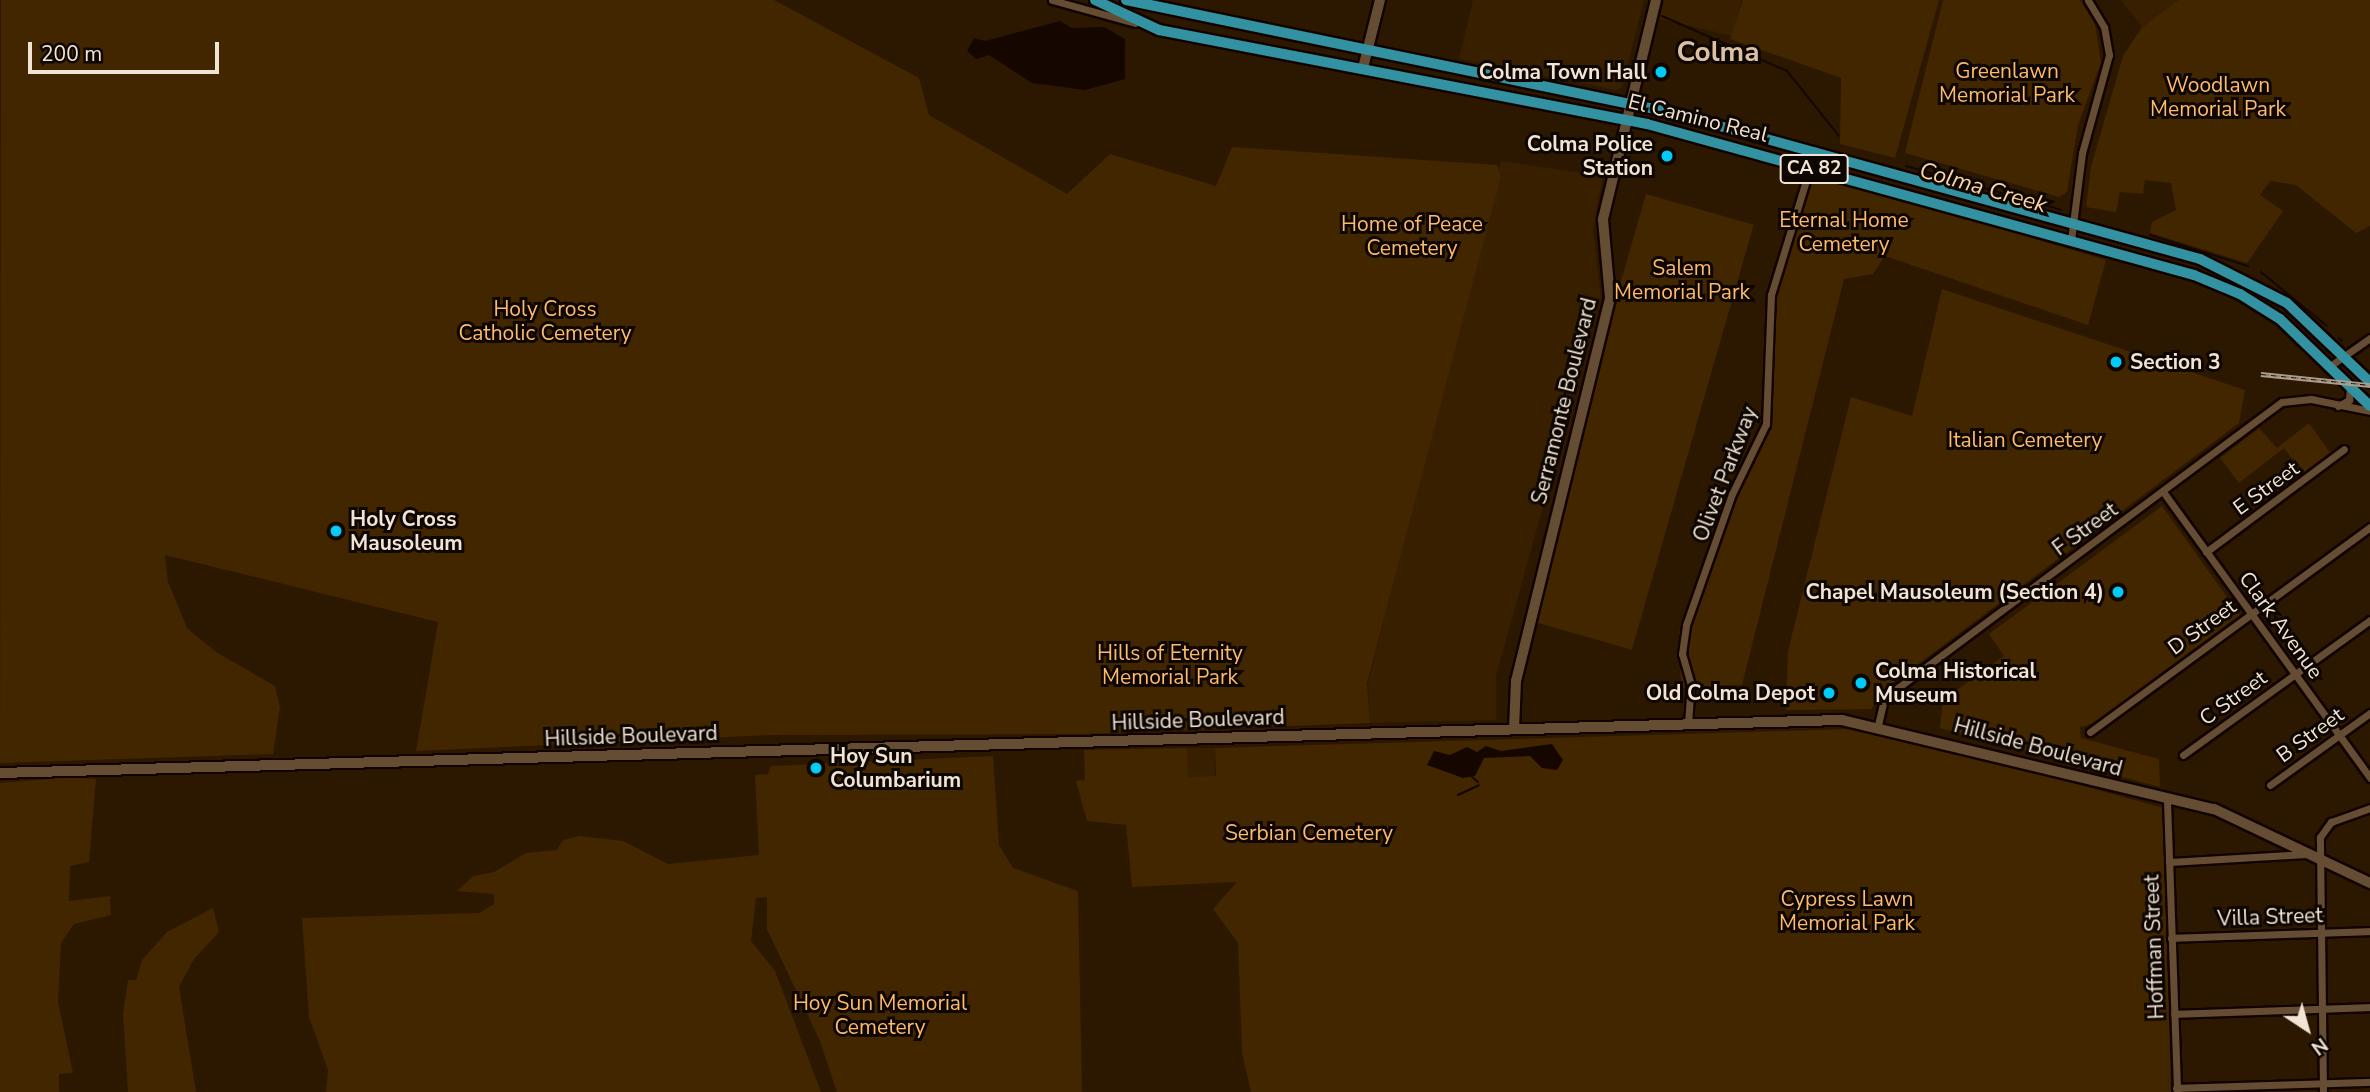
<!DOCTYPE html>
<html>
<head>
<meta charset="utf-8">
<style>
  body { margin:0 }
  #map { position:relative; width:2370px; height:1092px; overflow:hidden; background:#2c1800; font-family:"Nunito Sans",sans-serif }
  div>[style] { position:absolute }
  .built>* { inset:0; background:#381f00; transform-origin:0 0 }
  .green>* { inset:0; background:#422600; transform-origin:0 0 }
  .water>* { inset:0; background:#150700 }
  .stream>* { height:2px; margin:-1px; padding:0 1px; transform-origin:1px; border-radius:1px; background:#150700 }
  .roads { filter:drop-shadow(2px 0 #130300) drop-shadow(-2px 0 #130300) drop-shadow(0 2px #130300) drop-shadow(0 -2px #130300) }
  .street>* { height:7px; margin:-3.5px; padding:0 3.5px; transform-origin:3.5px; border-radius:3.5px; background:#644d33 }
  .secondary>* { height:10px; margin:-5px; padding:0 5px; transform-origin:5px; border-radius:5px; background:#644d33 }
  .primary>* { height:10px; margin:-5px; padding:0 5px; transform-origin:5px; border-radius:5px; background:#3292a1 }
  .rail>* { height:4.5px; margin-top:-2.25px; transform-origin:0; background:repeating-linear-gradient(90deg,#0d0601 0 5px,#ac9d8b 0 10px); box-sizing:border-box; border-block:2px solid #ac9d8b }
  .dots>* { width:19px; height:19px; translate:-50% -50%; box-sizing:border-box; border:4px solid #0d0601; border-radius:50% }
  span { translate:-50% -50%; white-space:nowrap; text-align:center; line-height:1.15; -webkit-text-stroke:6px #0d0601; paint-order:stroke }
  .shield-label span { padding:2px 5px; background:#0d0601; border:2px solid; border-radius:5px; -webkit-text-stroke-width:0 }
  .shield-label { font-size:19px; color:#f1e4d5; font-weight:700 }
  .park-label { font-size:21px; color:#fdba6b }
  .poi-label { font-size:21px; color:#f1e4d5; font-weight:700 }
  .right { translate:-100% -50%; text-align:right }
  .left { translate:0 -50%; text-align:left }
  .street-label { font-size:21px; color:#f1e4d5 }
  .water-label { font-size:23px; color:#fcd3a6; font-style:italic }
  .district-label { font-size:28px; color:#dbc0a3; font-weight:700 }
  .north { position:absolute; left:2272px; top:994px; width:70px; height:70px; -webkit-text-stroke:5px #0d0601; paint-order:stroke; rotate:144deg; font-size:19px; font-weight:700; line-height:28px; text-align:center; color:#f1e4d5 }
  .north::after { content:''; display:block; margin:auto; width:24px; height:32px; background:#f1e4d5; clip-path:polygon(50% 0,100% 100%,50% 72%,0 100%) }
  .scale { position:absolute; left:28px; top:42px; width:191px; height:32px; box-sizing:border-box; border:4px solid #f1e4d5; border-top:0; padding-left:9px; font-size:21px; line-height:24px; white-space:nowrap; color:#f1e4d5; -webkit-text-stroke:5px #0d0601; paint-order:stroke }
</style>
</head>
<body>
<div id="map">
  <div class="built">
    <div style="clip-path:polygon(1473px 0,1644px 0,1622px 87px,1616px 90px,1459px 59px)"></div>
    <div style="clip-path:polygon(1664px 0,1742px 0,1733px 36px,1660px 19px)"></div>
    <div style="clip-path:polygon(2121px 0,2178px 0,2142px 27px)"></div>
    <div style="clip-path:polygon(1501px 161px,1603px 176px,1593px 229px,1601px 297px,1496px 676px,1496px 720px,1370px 723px,1368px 683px)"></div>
    <div style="left:1187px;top:748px;width:28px;height:29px"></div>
  </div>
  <div class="green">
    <div style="clip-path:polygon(1px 0,774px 0,919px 78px,929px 115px,1067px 194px,1110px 154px,1216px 186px,1232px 147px,1497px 165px,1501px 176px,1367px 683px,1370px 723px,1083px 734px,769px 735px,416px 751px,438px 622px,165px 555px,168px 582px,187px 628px,216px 652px,275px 686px,280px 707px,273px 754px,0 763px)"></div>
    <div style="clip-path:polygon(1743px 0,1939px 0,1895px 158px,1840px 144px,1841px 78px,1730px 39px)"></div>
    <div style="clip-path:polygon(1943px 0,2080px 0,2095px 23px,2101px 63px,2078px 125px,2067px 192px,2059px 197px,1905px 153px)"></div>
    <div style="clip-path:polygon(2178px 0,2370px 0,2370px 226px,2356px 233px,2296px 185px,2270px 181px,2260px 195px,2283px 211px,2247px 263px,2150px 233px,2152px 222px,2176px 210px,2171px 183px,2145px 180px,2143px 194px,2120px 192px,2116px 212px,2086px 207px,2091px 167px,2123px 56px,2142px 27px)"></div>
    <div style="clip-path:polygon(1815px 174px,2106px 260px,2088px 325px,1885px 256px,1873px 274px,1844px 279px,1742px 685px,1720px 685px,1718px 695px,1681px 687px,1679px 632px,1723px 506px,1750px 460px,1770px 402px,1769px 311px)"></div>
    <div style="left:1646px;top:194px;width:112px;height:442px;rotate:16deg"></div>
    <div style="clip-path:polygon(1942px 289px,2245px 390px,2239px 423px,1893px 683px,1871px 709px,1786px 710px,1788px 651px,1851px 397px,1912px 416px)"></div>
    <div style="clip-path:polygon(2309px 423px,2331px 454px,2304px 474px,2284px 448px,2239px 483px,2220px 458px,2259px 428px,2277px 448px)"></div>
    <div style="clip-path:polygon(2162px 506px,2240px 615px,2095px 723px,2080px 727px,2081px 738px,2159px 759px,2160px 787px,1940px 728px,1943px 700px,2004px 656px,1989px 634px)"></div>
    <div style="clip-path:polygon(1850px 729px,1957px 751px,2163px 808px,2171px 1092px,1251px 1092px,1242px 1053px,1238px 943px,1213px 909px,1237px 882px,1132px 887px,1126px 825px,1087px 821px,1076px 781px,1085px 780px,1084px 750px,1187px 748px,1188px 777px,1216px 776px,1215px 748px)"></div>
    <div style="clip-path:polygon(993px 756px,999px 845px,1013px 868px,1078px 891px,1082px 1092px,837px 1092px,820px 1041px,767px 929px,767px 897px,756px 898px,751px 941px,775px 971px,821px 1092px,326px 1092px,328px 1070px,309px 1017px,302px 918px,479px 913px,494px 904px,494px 894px,457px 891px,473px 876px,494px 872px,526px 853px,557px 850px,563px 840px,579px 836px,623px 841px,668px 864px,759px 855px,755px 775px,768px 774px,771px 766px)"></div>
    <div style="clip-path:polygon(73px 777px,96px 779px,89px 862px,70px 866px,69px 901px,110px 896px,111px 915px,74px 924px,61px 943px,58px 1002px,73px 1073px,59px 1074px,59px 1092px,0 1092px,0 783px)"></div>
    <div style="clip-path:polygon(213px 908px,219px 932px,194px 959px,179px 987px,196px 1092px,128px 1092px,123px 1014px,128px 980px,136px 980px,142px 960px,167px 932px)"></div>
  </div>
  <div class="water">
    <div style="clip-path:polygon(1060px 21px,1072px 28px,1104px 27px,1125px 39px,1125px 79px,1085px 90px,1032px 83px,989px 55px,976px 59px,967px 51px,974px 38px,985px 41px)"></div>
    <div style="clip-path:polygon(1552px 744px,1563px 760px,1557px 770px,1542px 768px,1530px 756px,1484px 758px,1475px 776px,1463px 778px,1427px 765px,1434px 751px,1450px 755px,1467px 747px,1477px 752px,1486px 746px,1501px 751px)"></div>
  </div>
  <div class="stream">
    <div style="left:1662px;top:16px;width:137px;rotate:23.7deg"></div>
    <div style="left:1787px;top:71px;width:83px;rotate:51.3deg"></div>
    <div style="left:1906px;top:166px;width:161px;rotate:15.8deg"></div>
    <div style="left:2150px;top:235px;width:103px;rotate:17.6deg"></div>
    <div style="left:2261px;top:272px;width:85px;rotate:39.3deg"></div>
    <div style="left:2339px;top:338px;width:4px;rotate:45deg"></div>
    <div style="left:1472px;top:777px;width:8px;rotate:40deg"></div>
    <div style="left:1458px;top:795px;width:23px;rotate:-25deg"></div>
  </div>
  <div class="roads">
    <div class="street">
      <div style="left:1052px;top:0;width:86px;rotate:15.5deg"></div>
      <div style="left:2071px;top:240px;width:88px;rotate:-82.8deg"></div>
      <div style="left:2082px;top:153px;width:102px;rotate:-74.6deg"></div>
      <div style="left:2109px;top:55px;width:28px;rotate:-100deg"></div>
      <div style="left:2104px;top:27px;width:31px;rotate:-121deg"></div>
      <div style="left:2330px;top:366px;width:49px;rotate:-35deg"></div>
      <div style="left:2338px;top:406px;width:13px;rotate:-29deg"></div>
      <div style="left:2349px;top:400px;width:13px;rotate:-86deg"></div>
      <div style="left:2164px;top:493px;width:352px;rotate:54.1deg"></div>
      <div style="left:2206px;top:552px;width:172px;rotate:-36.7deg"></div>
      <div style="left:1688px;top:724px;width:39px;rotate:-86deg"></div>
      <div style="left:1691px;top:685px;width:32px;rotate:-106deg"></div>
      <div style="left:1682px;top:654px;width:29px;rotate:-82deg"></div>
      <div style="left:1686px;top:625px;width:139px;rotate:-70.7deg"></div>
      <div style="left:1732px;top:494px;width:78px;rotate:-64.1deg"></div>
      <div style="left:1766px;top:424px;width:129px;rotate:-87.8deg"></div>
      <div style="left:1771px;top:295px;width:151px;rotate:-73deg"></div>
      <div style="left:1878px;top:725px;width:26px;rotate:-77deg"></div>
      <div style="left:1884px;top:700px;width:20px;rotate:-41deg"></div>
      <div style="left:1899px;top:687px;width:477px;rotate:-36.7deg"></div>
      <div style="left:2282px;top:402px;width:29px;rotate:-6deg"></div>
      <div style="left:2311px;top:399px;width:60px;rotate:11.5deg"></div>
      <div style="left:2090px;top:732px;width:347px;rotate:-36.2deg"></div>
      <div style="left:2183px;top:755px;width:231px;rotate:-35.8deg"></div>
      <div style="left:2270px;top:785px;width:123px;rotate:-35.8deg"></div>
      <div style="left:2167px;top:801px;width:291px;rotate:88deg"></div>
      <div style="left:2169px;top:862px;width:138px;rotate:-3.3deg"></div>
      <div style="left:2171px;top:938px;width:199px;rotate:-2deg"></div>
      <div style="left:2174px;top:1014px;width:196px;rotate:-2deg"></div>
      <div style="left:2176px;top:1088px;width:194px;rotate:-1.8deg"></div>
      <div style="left:2323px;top:1092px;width:255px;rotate:-90.7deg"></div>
      <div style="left:2320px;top:837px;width:19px;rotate:-54deg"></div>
      <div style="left:2331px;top:822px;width:41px;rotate:-19.7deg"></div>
    </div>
    <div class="secondary">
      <div style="left:1363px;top:68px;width:70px;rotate:-76deg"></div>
      <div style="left:1514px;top:729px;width:48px;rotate:-87.6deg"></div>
      <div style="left:1516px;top:681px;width:394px;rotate:-76.2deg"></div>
      <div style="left:1610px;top:298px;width:79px;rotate:-95.1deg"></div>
      <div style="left:1603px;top:219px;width:225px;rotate:-76.4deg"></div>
      <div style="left:0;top:773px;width:1843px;rotate:-1.65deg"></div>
      <div style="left:1842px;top:720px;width:382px;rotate:13.5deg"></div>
      <div style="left:2214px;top:809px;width:173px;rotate:25.4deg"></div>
    </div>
    <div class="primary">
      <div style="left:1095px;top:0;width:71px;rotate:25.1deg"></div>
      <div style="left:1159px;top:30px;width:497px;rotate:10.9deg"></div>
      <div style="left:1647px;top:124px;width:567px;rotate:15.43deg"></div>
      <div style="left:2194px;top:275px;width:50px;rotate:22.4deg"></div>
      <div style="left:2240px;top:294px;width:47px;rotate:32deg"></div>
      <div style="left:2280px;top:319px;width:125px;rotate:44deg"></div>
      <div style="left:1126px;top:0;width:554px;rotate:11.65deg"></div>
      <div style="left:1669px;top:112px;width:551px;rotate:15.47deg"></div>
      <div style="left:2200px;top:259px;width:97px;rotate:26.8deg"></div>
      <div style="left:2287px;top:303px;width:115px;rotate:43.6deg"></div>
    </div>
  </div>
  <div class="rail">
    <div style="left:2261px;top:374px;width:110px;rotate:5.8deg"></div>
  </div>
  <div class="dots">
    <div style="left:1661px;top:72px;background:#00cbf9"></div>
    <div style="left:1667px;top:156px;background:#00cbf9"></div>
    <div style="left:2116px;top:362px;background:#00cbf9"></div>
    <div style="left:336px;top:531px;background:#00cbf9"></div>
    <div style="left:2118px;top:592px;background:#00cbf9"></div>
    <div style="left:1861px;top:683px;background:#00cbf9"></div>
    <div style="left:1829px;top:693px;background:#00cbf9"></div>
    <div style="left:816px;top:768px;background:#00cbf9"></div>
  </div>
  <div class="shield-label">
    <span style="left:1814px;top:169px">CA 82</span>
  </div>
  <div class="park-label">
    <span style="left:2007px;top:83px">Greenlawn<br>Memorial Park</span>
    <span style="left:2218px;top:97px">Woodlawn<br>Memorial Park</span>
    <span style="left:1844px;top:232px">Eternal Home<br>Cemetery</span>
    <span style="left:1412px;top:236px">Home of Peace<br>Cemetery</span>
    <span style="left:1682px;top:280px">Salem<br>Memorial Park</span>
    <span style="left:545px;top:321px">Holy Cross<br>Catholic Cemetery</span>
    <span style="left:2025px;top:440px">Italian Cemetery</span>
    <span style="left:1170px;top:665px">Hills of Eternity<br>Memorial Park</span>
    <span style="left:1309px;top:833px">Serbian Cemetery</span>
    <span style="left:1847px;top:911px">Cypress Lawn<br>Memorial Park</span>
    <span style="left:880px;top:1015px">Hoy Sun Memorial<br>Cemetery</span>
  </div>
  <div class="poi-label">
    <span class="right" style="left:1647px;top:72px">Colma Town Hall</span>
    <span class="right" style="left:1653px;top:156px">Colma Police<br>Station</span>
    <span class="left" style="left:2130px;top:362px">Section 3</span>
    <span class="left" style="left:350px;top:531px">Holy Cross<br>Mausoleum</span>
    <span class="right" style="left:2104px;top:592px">Chapel Mausoleum (Section 4)</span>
    <span class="left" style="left:1875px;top:683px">Colma Historical<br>Museum</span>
    <span class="right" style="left:1815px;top:693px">Old Colma Depot</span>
    <span class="left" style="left:830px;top:768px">Hoy Sun<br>Columbarium</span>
  </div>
  <div class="street-label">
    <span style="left:1698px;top:118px;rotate:14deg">El Camino Real</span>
    <span style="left:1564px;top:401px;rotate:-76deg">Serramonte Boulevard</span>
    <span style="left:1725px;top:474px;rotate:-69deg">Olivet Parkway</span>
    <span style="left:2266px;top:488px;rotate:-36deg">E Street</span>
    <span style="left:2085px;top:529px;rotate:-36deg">F Street</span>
    <span style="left:2281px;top:625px;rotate:54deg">Clark Avenue</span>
    <span style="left:2202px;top:627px;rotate:-36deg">D Street</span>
    <span style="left:2233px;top:698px;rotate:-36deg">C Street</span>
    <span style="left:1198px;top:720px;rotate:-2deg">Hillside Boulevard</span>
    <span style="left:2310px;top:735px;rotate:-36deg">B Street</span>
    <span style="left:631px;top:736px;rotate:-2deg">Hillside Boulevard</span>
    <span style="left:2038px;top:747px;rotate:15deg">Hillside Boulevard</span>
    <span style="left:2270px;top:917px;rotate:-2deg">Villa Street</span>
    <span style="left:2154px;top:947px;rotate:-92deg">Hoffman Street</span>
  </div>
  <div class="water-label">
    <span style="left:1983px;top:188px;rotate:16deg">Colma Creek</span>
  </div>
  <div class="district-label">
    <span style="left:1718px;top:52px">Colma</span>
  </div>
  <div class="north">N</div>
  <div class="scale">200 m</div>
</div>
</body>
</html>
